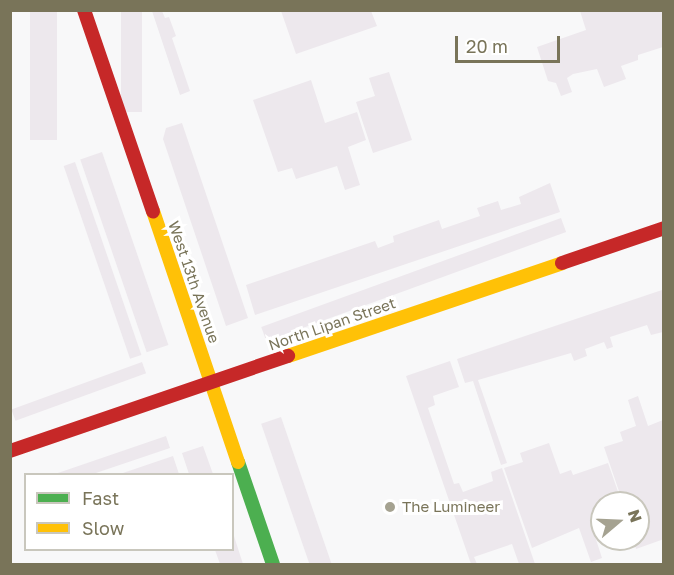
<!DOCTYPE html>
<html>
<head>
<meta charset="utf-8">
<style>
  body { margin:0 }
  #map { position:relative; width:674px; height:575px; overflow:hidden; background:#f8f8f9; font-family:"Golos Text",sans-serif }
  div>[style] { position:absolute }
  .green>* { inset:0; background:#ede8ed; transform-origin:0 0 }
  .fast>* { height:14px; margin:-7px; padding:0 7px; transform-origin:7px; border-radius:7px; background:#4caf50 }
  .slow>* { height:14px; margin:-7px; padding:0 7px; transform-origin:7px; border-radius:7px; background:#ffc107 }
  .jam>* { height:14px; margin:-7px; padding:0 7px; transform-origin:7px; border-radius:7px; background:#c62828 }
  .dots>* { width:16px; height:16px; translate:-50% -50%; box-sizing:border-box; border:3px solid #fff; border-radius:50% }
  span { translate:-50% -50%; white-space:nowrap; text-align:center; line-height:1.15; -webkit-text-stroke:6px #fff; paint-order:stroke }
  .street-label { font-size:15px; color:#797459 }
  .poi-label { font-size:15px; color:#797459 }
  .left { translate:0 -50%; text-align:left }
  .frame { position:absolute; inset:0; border:12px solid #797459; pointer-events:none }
  .legend { position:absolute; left:24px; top:473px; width:210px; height:78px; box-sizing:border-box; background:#fff; border:2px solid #c9c7bd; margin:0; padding:8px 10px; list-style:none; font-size:18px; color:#797459 }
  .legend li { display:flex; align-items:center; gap:12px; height:30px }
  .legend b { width:30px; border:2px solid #c9c7bd }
  .north { position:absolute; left:590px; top:491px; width:60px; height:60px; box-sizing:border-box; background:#fff; border:2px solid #c9c7bd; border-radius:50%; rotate:71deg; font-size:16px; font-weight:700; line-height:24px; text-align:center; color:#797459 }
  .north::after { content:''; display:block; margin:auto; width:21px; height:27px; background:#a5a291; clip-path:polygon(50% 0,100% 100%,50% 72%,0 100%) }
  .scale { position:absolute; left:455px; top:36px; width:105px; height:27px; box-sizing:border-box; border:3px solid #797459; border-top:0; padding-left:8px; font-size:18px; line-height:21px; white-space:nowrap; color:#797459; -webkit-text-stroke:4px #fff; paint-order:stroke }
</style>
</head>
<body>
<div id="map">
  <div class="green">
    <div style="left:30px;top:11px;width:27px;height:129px"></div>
    <div style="left:121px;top:11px;width:21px;height:101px"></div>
    <div style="clip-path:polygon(152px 11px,162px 11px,165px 18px,169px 17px,176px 36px,172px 38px,190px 91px,180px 95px)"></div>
    <div style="clip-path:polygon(281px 11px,371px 11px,377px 26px,296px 54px)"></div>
    <div style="clip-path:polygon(580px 11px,663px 11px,663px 47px,638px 55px,638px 60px,621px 66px,626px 79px,604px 87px,597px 69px,573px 74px,567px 78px,572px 92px,561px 96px,556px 83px,548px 81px,537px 47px,586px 30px)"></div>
    <div style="clip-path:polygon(389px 72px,412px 140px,373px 153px,356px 102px,375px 96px,369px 78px)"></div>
    <div style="clip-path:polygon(311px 80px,325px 123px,357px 112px,366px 140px,348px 147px,360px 185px,345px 190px,337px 166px,296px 179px,292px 168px,278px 172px,253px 100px)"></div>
    <div style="clip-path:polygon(182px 123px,248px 318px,226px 326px,163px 139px,166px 128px)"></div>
    <div style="left:102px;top:152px;width:204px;height:23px;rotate:71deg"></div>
    <div style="left:75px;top:162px;width:204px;height:12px;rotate:71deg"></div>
    <div style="clip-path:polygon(550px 183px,560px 212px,255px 315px,246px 285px,375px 241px,378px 248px,394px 242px,393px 236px,439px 220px,442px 229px,480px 216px,477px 208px,498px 201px,501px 210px,521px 204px,519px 197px)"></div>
    <div style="left:561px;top:218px;width:15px;height:319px;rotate:70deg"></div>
    <div style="clip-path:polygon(662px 290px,663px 332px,651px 335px,647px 325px,610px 337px,613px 347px,607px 349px,604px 342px,585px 349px,587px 356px,574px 361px,571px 353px,478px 380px,507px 463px,501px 465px,473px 381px,465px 383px,457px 359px)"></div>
    <div style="clip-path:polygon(450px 361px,459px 387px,433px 396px,435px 405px,428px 408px,454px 484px,459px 483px,463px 492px,493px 481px,491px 472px,502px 468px,535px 564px,519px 564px,512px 544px,474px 557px,477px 564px,471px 564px,406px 376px)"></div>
    <div style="left:142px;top:362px;width:12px;height:139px;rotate:70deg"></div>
    <div style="clip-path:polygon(638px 396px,648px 426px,663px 420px,664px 539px,636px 549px,633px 539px,638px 539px,638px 503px,623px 503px,604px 447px,623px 441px,620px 432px,636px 426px,628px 400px)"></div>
    <div style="left:281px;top:417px;width:156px;height:21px;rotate:71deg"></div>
    <div style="clip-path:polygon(166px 436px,170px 448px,93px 474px,55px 474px)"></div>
    <div style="clip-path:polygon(549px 443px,560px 474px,571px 470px,573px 475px,608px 463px,622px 503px,602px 503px,602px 520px,591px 524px,602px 558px,591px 562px,579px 528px,532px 548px,504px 468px,523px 462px,520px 453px)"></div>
    <div style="clip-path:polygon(203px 446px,213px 474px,189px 474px,182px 453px)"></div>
    <div style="clip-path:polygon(173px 456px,179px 474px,120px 474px)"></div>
    <div style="clip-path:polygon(233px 533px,243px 564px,220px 564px,215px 550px,232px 550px)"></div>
  </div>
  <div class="fast">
    <div style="left:238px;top:462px;width:108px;rotate:71.1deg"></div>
  </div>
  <div class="slow">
    <div style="left:153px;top:211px;width:265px;rotate:71.3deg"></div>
    <div style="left:288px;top:356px;width:289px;rotate:-18.7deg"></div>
  </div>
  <div class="jam">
    <div style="left:84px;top:10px;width:213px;rotate:71.1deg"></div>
    <div style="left:562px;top:263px;width:108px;rotate:-18.9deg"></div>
    <div style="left:10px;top:451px;width:294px;rotate:-18.9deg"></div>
  </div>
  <div class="dots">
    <div style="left:390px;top:507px;background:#a5a291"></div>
  </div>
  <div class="street-label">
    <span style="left:194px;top:282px;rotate:71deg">West 13th Avenue</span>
    <span style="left:332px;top:324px;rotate:-19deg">North Lipan Street</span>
  </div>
  <div class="poi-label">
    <span class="left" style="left:402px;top:507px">The Lumineer</span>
  </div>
  <div class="frame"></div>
  <ul class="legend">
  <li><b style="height:8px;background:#4caf50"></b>Fast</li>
  <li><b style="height:8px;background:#ffc107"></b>Slow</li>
  </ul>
  <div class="north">N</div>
  <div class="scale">20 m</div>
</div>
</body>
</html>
